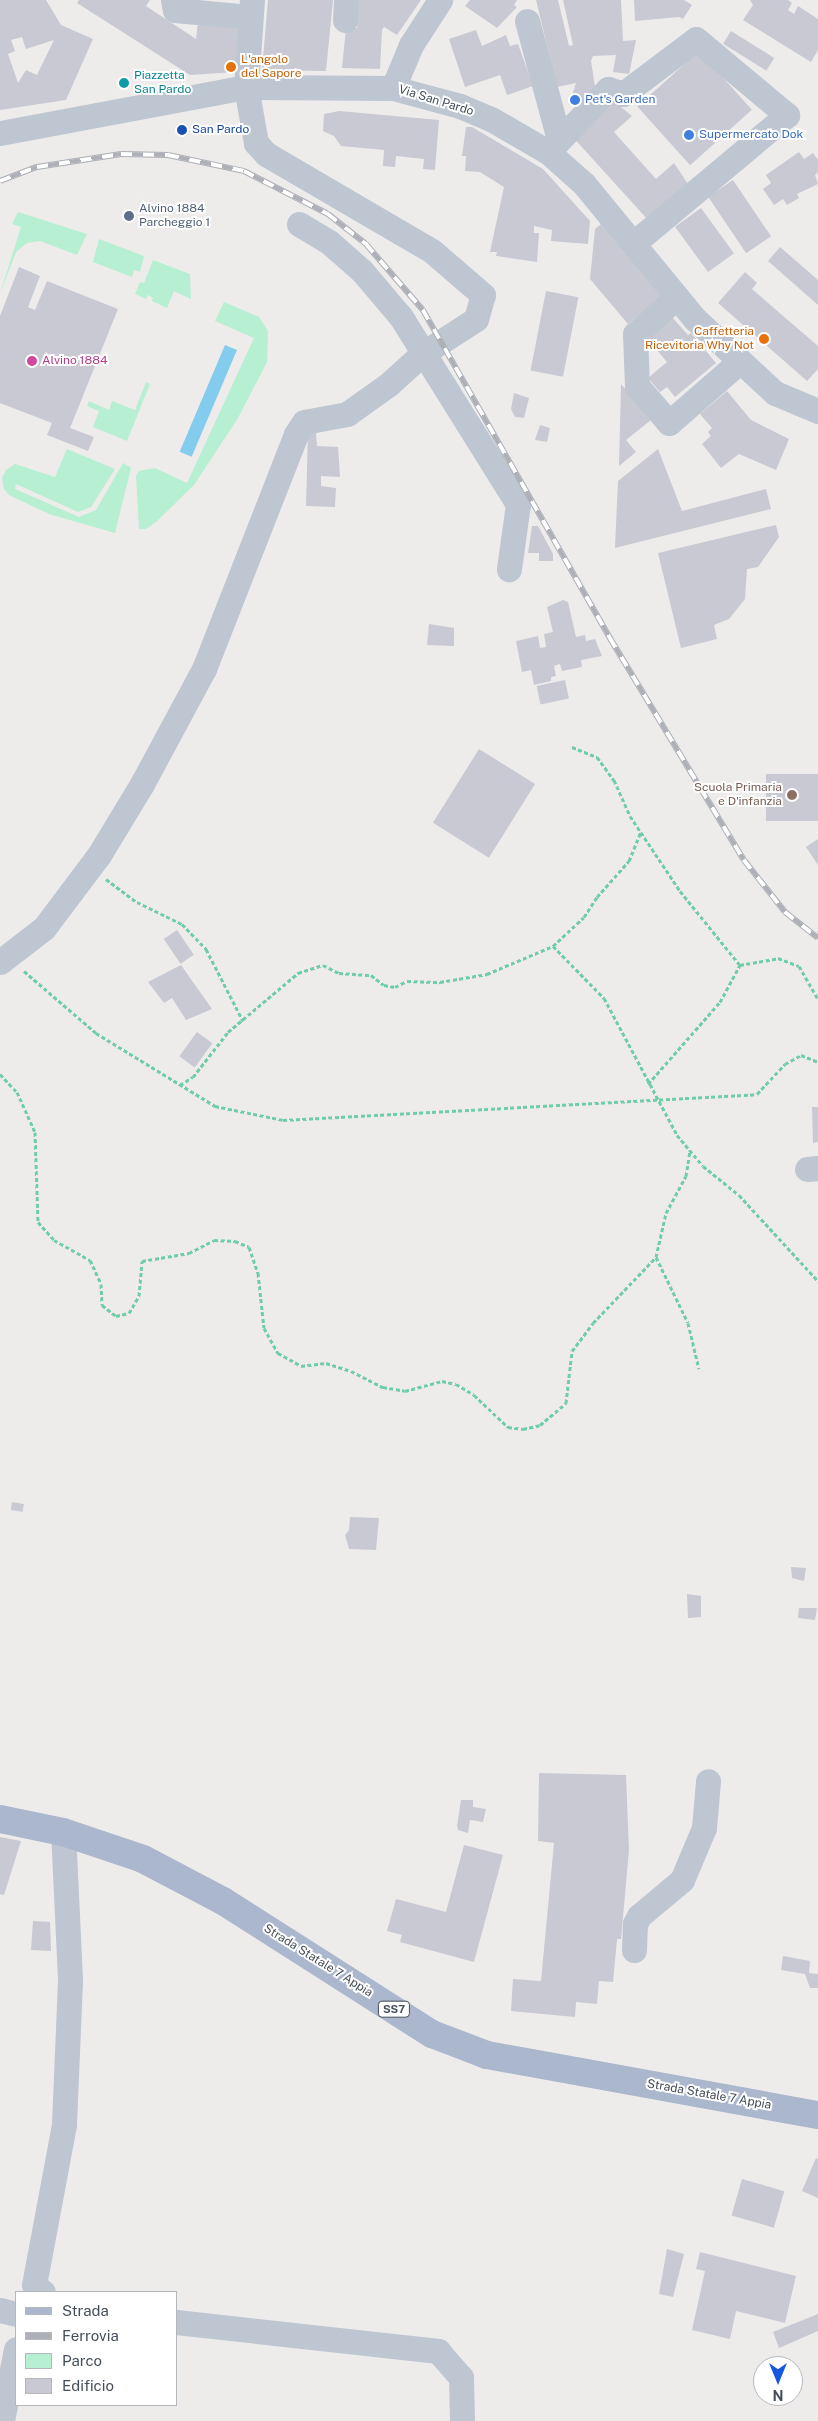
<!DOCTYPE html>
<html>
<head>
<meta charset="utf-8">
<style>
  body { margin:0 }
  #map { position:relative; width:818px; height:2421px; overflow:hidden; background:#eeebeb; font-family:"Public Sans",sans-serif }
  div>[style] { position:absolute }
  .green>* { inset:0; background:#b7efd2 }
  .water>* { inset:0; background:#83cced; transform-origin:0 0 }
  .building>* { inset:0; background:#c8c9d2; transform-origin:0 0 }
  .path>* { height:3px; margin-top:-1.5px; transform-origin:0; background:repeating-linear-gradient(90deg,#6fcda8 0 4px,transparent 0 6.5px) }
  .minor>* { height:25px; margin:-12.5px; padding:0 12.5px; transform-origin:12.5px; border-radius:12.5px; background:#bec6d2 }
  .major>* { height:28px; margin:-14px; padding:0 14px; transform-origin:14px; border-radius:14px; background:#aab7cc }
  .rail>* { height:5.5px; margin-top:-2.75px; transform-origin:0; background:repeating-linear-gradient(90deg,#fff 0 11px,#adb0b6 0 22px); box-sizing:border-box; border-block:1px solid #adb0b6 }
  .dots>* { width:14px; height:14px; translate:-50% -50%; box-sizing:border-box; border:2px solid #fff; border-radius:50% }
  span { translate:-50% -50%; white-space:nowrap; text-align:center; line-height:1.15; -webkit-text-stroke:4px #fff; paint-order:stroke }
  .shield-label span { padding:1px 4px; background:#fff; border:1px solid; border-radius:4px; -webkit-text-stroke-width:0 }
  .shield-label { font-size:11px; color:#444d59; font-weight:700 }
  .food-label { font-size:12px; color:#c56008 }
  .left { translate:0 -50%; text-align:left }
  .right { translate:-100% -50%; text-align:right }
  .culture-label { font-size:12px; color:#0d838f }
  .shop-label { font-size:12px; color:#366cbe }
  .street-label { font-size:12px; color:#444d59 }
  .transit-label { font-size:12px; color:#164399 }
  .service-label { font-size:12px; color:#4e5e75 }
  .hotel-label { font-size:12px; color:#b23c85 }
  .education-label { font-size:12px; color:#785e54 }
  .legend { position:absolute; left:15px; top:2291px; width:162px; height:115px; box-sizing:border-box; background:#fff; border:1px solid #b4b8bd; margin:0; padding:6px 9px; list-style:none; font-size:15px; color:#444d59 }
  .legend li { display:flex; align-items:center; gap:10px; height:25px }
  .legend b { width:25px; border:1px solid #b4b8bd }
  .north { position:absolute; left:753px; top:2356px; width:50px; height:50px; box-sizing:border-box; background:#fff; border:1px solid #b4b8bd; border-radius:50%; rotate:180deg; font-size:14px; font-weight:700; line-height:20px; text-align:center; color:#444d59 }
  .north::after { content:''; display:block; margin:auto; width:18px; height:22px; background:#1558df; clip-path:polygon(50% 0,100% 100%,50% 72%,0 100%) }
</style>
</head>
<body>
<div id="map">
  <div class="green">
    <div style="clip-path:polygon(18px 212px,87px 234px,77px 255px,40px 241px,27px 243px,16px 252px,0 294px,21px 227px,12px 224px)"></div>
    <div style="clip-path:polygon(99px 239px,144px 256px,140px 272px,134px 270px,132px 277px,93px 262px)"></div>
    <div style="clip-path:polygon(153px 260px,190px 274px,191px 299px,174px 291px,167px 308px,152px 301px,153px 298px,148px 295px,146px 299px,135px 294px,140px 282px,144px 283px)"></div>
    <div style="clip-path:polygon(224px 302px,259px 317px,268px 331px,267px 362px,238px 418px,194px 485px,156px 522px,146px 529px,139px 529px,136px 476px,139px 471px,155px 468px,187px 483px,254px 338px,215px 321px)"></div>
    <div style="clip-path:polygon(146px 382px,150px 384px,127px 441px,93px 427px,99px 411px,87px 406px,89px 401px,109px 410px,112px 401px,135px 410px)"></div>
    <div style="clip-path:polygon(67px 449px,115px 469px,91px 507px,78px 512px,16px 484px,15px 489px,79px 517px,96px 510px,123px 463px,131px 468px,115px 533px,49px 514px,9px 495px,4px 489px,2px 478px,6px 470px,15px 464px,55px 477px)"></div>
  </div>
  <div class="water">
    <div style="left:225px;top:345px;width:13px;height:116px;rotate:23deg"></div>
  </div>
  <div class="building">
    <div style="clip-path:polygon(evenodd,0 0,46px 0,61px 25px,93px 39px,66px 100px,0 110px,0 0,22px 37px,26px 49px,54px 40px,37px 75px,26px 70px,18px 83px,8px 54px,15px 51px,11px 40px,22px 37px)"></div>
    <div style="clip-path:polygon(79px 0,150px 0,146px 6px,196px 39px,198px 22px,239px 25px,235px 72px,190px 75px,77px 3px)"></div>
    <div style="clip-path:polygon(268px 0,333px 0,326px 71px,262px 70px)"></div>
    <div style="clip-path:polygon(358px 0,421px 0,397px 35px,384px 27px,382px 30px,380px 69px,342px 68px,346px 28px,357px 28px)"></div>
    <div style="clip-path:polygon(470px 0,517px 0,514px 5px,517px 7px,497px 28px,465px 6px)"></div>
    <div style="clip-path:polygon(536px 0,558px 0,569px 46px,573px 45px,563px 0,621px 0,623px 41px,636px 40px,629px 74px,613px 72px,616px 55px,593px 56px,591px 61px,595px 87px,579px 104px,570px 102px,576px 83px,557px 87px)"></div>
    <div style="clip-path:polygon(634px 0,684px 0,692px 5px,683px 19px,679px 17px,635px 21px)"></div>
    <div style="clip-path:polygon(750px 0,788px 0,792px 3px,788px 10px,794px 14px,798px 6px,818px 19px,818px 50px,811px 62px,743px 20px,753px 5px)"></div>
    <div style="clip-path:polygon(476px 30px,482px 46px,506px 35px,510px 46px,518px 44px,533px 86px,507px 95px,500px 75px,465px 87px,449px 39px)"></div>
    <div style="left:731px;top:31px;width:51px;height:15px;rotate:32deg"></div>
    <div style="left:699px;top:51px;width:79px;height:83px;rotate:48deg"></div>
    <div style="clip-path:polygon(610px 98px,632px 116px,614px 132px,656px 179px,674px 163px,690px 187px,649px 221px,570px 134px)"></div>
    <div style="clip-path:polygon(339px 111px,439px 120px,435px 170px,423px 169px,424px 159px,396px 156px,395px 167px,383px 166px,384px 150px,341px 146px,334px 136px,323px 131px,324px 114px)"></div>
    <div style="clip-path:polygon(466px 127px,472px 127px,543px 169px,590px 221px,588px 244px,551px 241px,552px 230px,534px 226px,534px 233px,539px 233px,537px 262px,496px 256px,497px 252px,490px 252px,504px 187px,480px 172px,465px 171px,466px 156px,462px 156px)"></div>
    <div style="clip-path:polygon(799px 152px,804px 159px,813px 153px,818px 160px,818px 172px,815px 175px,818px 184px,797px 194px,799px 198px,787px 205px,783px 199px,774px 205px,763px 189px,771px 183px,766px 175px)"></div>
    <div style="left:733px;top:180px;width:68px;height:30px;rotate:56deg"></div>
    <div style="left:701px;top:208px;width:56px;height:32px;rotate:54deg"></div>
    <div style="clip-path:polygon(601px 224px,661px 297px,628px 324px,590px 279px,595px 229px)"></div>
    <div style="clip-path:polygon(780px 247px,818px 280px,818px 305px,768px 261px)"></div>
    <div style="clip-path:polygon(19px 267px,40px 276px,28px 307px,35px 310px,47px 281px,118px 309px,70px 428px,94px 437px,88px 451px,47px 435px,52px 423px,0 403px,0 316px)"></div>
    <div style="clip-path:polygon(745px 272px,757px 283px,752px 289px,818px 346px,818px 369px,807px 381px,718px 303px)"></div>
    <div style="left:546px;top:291px;width:33px;height:81px;rotate:11deg"></div>
    <div style="clip-path:polygon(671px 316px,688px 335px,691px 333px,716px 363px,675px 397px,667px 387px,660px 392px,648px 378px,667px 362px,646px 337px)"></div>
    <div style="clip-path:polygon(621px 384px,651px 420px,626px 440px,636px 452px,619px 466px)"></div>
    <div style="clip-path:polygon(727px 391px,751px 420px,789px 439px,776px 470px,739px 454px,721px 468px,702px 444px,711px 436px,708px 432px,712px 428px,700px 414px)"></div>
    <div style="clip-path:polygon(514px 393px,529px 398px,524px 418px,515px 417px,511px 409px)"></div>
    <div style="clip-path:polygon(540px 425px,550px 428px,547px 442px,535px 440px)"></div>
    <div style="clip-path:polygon(308px 432px,316px 433px,317px 446px,338px 447px,340px 477px,321px 476px,321px 486px,336px 488px,335px 507px,306px 506px)"></div>
    <div style="clip-path:polygon(658px 449px,682px 511px,766px 489px,771px 509px,615px 548px,618px 481px)"></div>
    <div style="clip-path:polygon(776px 525px,779px 537px,758px 567px,747px 569px,745px 599px,729px 619px,714px 625px,717px 639px,681px 648px,658px 553px)"></div>
    <div style="clip-path:polygon(532px 526px,538px 526px,553px 554px,553px 561px,539px 561px,539px 553px,528px 553px)"></div>
    <div style="clip-path:polygon(563px 600px,568px 602px,576px 637px,585px 635px,586px 641px,595px 639px,602px 656px,581px 660px,582px 667px,562px 671px,560px 664px,554px 666px,556px 676px,551px 677px,551px 681px,534px 685px,531px 670px,522px 672px,516px 641px,538px 636px,540px 648px,546px 647px,544px 634px,553px 632px,547px 607px)"></div>
    <div style="clip-path:polygon(429px 624px,454px 628px,454px 646px,427px 645px)"></div>
    <div style="left:565px;top:680px;width:19px;height:29px;rotate:78deg"></div>
    <div style="left:479px;top:749px;width:66px;height:87px;rotate:32deg"></div>
    <div style="left:818px;top:774px;width:47px;height:52px;rotate:90deg"></div>
    <div style="clip-path:polygon(818px 839px,818px 865px,806px 847px)"></div>
    <div style="left:177px;top:930px;width:30px;height:16px;rotate:56deg"></div>
    <div style="clip-path:polygon(181px 965px,212px 1009px,186px 1020px,172px 998px,164px 1003px,148px 982px)"></div>
    <div style="left:197px;top:1032px;width:19px;height:30px;rotate:36deg"></div>
    <div style="clip-path:polygon(812px 1107px,818px 1107px,818px 1142px,813px 1143px)"></div>
    <div style="left:12px;top:1502px;width:12px;height:8px;rotate:9deg"></div>
    <div style="clip-path:polygon(350px 1517px,379px 1518px,376px 1550px,349px 1549px,345px 1535px,349px 1530px)"></div>
    <div style="clip-path:polygon(791px 1567px,806px 1568px,804px 1581px,792px 1578px)"></div>
    <div style="clip-path:polygon(687px 1594px,701px 1596px,701px 1617px,688px 1618px)"></div>
    <div style="clip-path:polygon(799px 1608px,817px 1608px,815px 1620px,798px 1618px)"></div>
    <div style="clip-path:polygon(539px 1773px,626px 1775px,629px 1850px,621px 1939px,617px 1939px,613px 1982px,599px 1981px,597px 2004px,576px 2002px,575px 2017px,511px 2011px,513px 1979px,541px 1981px,554px 1843px,538px 1841px)"></div>
    <div style="clip-path:polygon(461px 1800px,473px 1800px,473px 1807px,486px 1809px,483px 1822px,470px 1820px,468px 1833px,458px 1830px,457px 1826px)"></div>
    <div style="clip-path:polygon(0 1837px,21px 1841px,4px 1895px,0 1894px)"></div>
    <div style="clip-path:polygon(464px 1845px,503px 1855px,474px 1962px,400px 1942px,402px 1935px,387px 1931px,396px 1899px,446px 1912px)"></div>
    <div style="clip-path:polygon(33px 1921px,50px 1922px,51px 1951px,31px 1950px)"></div>
    <div style="clip-path:polygon(783px 1956px,810px 1961px,809px 1973px,818px 1974px,818px 1988px,810px 1988px,805px 1974px,781px 1970px)"></div>
    <div style="clip-path:polygon(816px 2158px,818px 2159px,818px 2198px,802px 2191px)"></div>
    <div style="left:742px;top:2179px;width:44px;height:38px;rotate:16deg"></div>
    <div style="clip-path:polygon(667px 2249px,684px 2254px,673px 2297px,659px 2294px)"></div>
    <div style="clip-path:polygon(700px 2252px,796px 2276px,785px 2323px,736px 2311px,730px 2339px,692px 2330px,705px 2271px,696px 2269px)"></div>
    <div style="clip-path:polygon(818px 2314px,818px 2331px,779px 2348px,773px 2332px)"></div>
  </div>
  <div class="path">
    <div style="left:572px;top:747px;width:27px;rotate:22deg"></div>
    <div style="left:597px;top:757px;width:29px;rotate:54deg"></div>
    <div style="left:614px;top:780px;width:39px;rotate:66deg"></div>
    <div style="left:630px;top:816px;width:90px;rotate:56.3deg"></div>
    <div style="left:680px;top:891px;width:95px;rotate:51deg"></div>
    <div style="left:106px;top:879px;width:39px;rotate:37deg"></div>
    <div style="left:137px;top:902px;width:50px;rotate:26.1deg"></div>
    <div style="left:182px;top:924px;width:35px;rotate:46deg"></div>
    <div style="left:206px;top:949px;width:81px;rotate:62.8deg"></div>
    <div style="left:553px;top:946px;width:73px;rotate:45.6deg"></div>
    <div style="left:604px;top:998px;width:155px;rotate:61.9deg"></div>
    <div style="left:677px;top:1135px;width:40px;rotate:50deg"></div>
    <div style="left:703px;top:1166px;width:46px;rotate:38.9deg"></div>
    <div style="left:739px;top:1195px;width:117px;rotate:47.4deg"></div>
    <div style="left:24px;top:971px;width:95px;rotate:40.7deg"></div>
    <div style="left:96px;top:1033px;width:140px;rotate:31.5deg"></div>
    <div style="left:215px;top:1106px;width:69px;rotate:11.6deg"></div>
    <div style="left:283px;top:1120px;width:475px;rotate:-3.1deg"></div>
    <div style="left:757px;top:1094px;width:41px;rotate:-47deg"></div>
    <div style="left:785px;top:1064px;width:18px;rotate:-29deg"></div>
    <div style="left:801px;top:1055px;width:18px;rotate:22deg"></div>
    <div style="left:0;top:1074px;width:25px;rotate:47deg"></div>
    <div style="left:17px;top:1092px;width:44px;rotate:65.8deg"></div>
    <div style="left:35px;top:1132px;width:90px;rotate:88.1deg"></div>
    <div style="left:38px;top:1222px;width:24px;rotate:48deg"></div>
    <div style="left:54px;top:1240px;width:41px;rotate:29.1deg"></div>
    <div style="left:90px;top:1260px;width:26px;rotate:65deg"></div>
    <div style="left:101px;top:1284px;width:21px;rotate:87deg"></div>
    <div style="left:102px;top:1305px;width:18px;rotate:38deg"></div>
    <div style="left:116px;top:1316px;width:13px;rotate:-13deg"></div>
    <div style="left:129px;top:1313px;width:20px;rotate:-60deg"></div>
    <div style="left:139px;top:1296px;width:35px;rotate:-85deg"></div>
    <div style="left:142px;top:1261px;width:48px;rotate:-9.7deg"></div>
    <div style="left:189px;top:1253px;width:28px;rotate:-27deg"></div>
    <div style="left:214px;top:1240px;width:21px;rotate:3deg"></div>
    <div style="left:235px;top:1241px;width:15px;rotate:23deg"></div>
    <div style="left:249px;top:1247px;width:28px;rotate:71deg"></div>
    <div style="left:258px;top:1273px;width:55px;rotate:83.8deg"></div>
    <div style="left:264px;top:1328px;width:29px;rotate:61deg"></div>
    <div style="left:278px;top:1353px;width:26px;rotate:29deg"></div>
    <div style="left:301px;top:1366px;width:25px;rotate:-7deg"></div>
    <div style="left:326px;top:1363px;width:26px;rotate:18deg"></div>
    <div style="left:351px;top:1371px;width:36px;rotate:27deg"></div>
    <div style="left:383px;top:1387px;width:22px;rotate:10deg"></div>
    <div style="left:405px;top:1391px;width:38px;rotate:-15deg"></div>
    <div style="left:442px;top:1381px;width:14px;rotate:12deg"></div>
    <div style="left:456px;top:1384px;width:21px;rotate:31deg"></div>
    <div style="left:474px;top:1395px;width:47px;rotate:43.3deg"></div>
    <div style="left:508px;top:1427px;width:15px;rotate:8deg"></div>
    <div style="left:523px;top:1429px;width:17px;rotate:-13deg"></div>
    <div style="left:540px;top:1425px;width:34px;rotate:-40deg"></div>
    <div style="left:566px;top:1403px;width:52px;rotate:-83.4deg"></div>
    <div style="left:572px;top:1351px;width:35px;rotate:-53deg"></div>
    <div style="left:593px;top:1323px;width:91px;rotate:-46.3deg"></div>
    <div style="left:656px;top:1257px;width:45px;rotate:-77.2deg"></div>
    <div style="left:666px;top:1213px;width:42px;rotate:-61.6deg"></div>
    <div style="left:686px;top:1176px;width:26px;rotate:-81deg"></div>
    <div style="left:648px;top:1084px;width:109px;rotate:-48.7deg"></div>
    <div style="left:720px;top:1002px;width:42px;rotate:-61.6deg"></div>
    <div style="left:740px;top:965px;width:39px;rotate:-10deg"></div>
    <div style="left:778px;top:958px;width:22px;rotate:21deg"></div>
    <div style="left:799px;top:966px;width:38px;rotate:60deg"></div>
    <div style="left:180px;top:1085px;width:15px;rotate:-32deg"></div>
    <div style="left:193px;top:1077px;width:57px;rotate:-52.1deg"></div>
    <div style="left:228px;top:1032px;width:92px;rotate:-40.1deg"></div>
    <div style="left:298px;top:973px;width:26px;rotate:-18deg"></div>
    <div style="left:323px;top:965px;width:18px;rotate:27deg"></div>
    <div style="left:339px;top:973px;width:32px;rotate:4deg"></div>
    <div style="left:371px;top:975px;width:16px;rotate:38deg"></div>
    <div style="left:384px;top:985px;width:11px;rotate:10deg"></div>
    <div style="left:395px;top:987px;width:13px;rotate:-27deg"></div>
    <div style="left:407px;top:981px;width:33px;rotate:2deg"></div>
    <div style="left:440px;top:982px;width:48px;rotate:-9.7deg"></div>
    <div style="left:487px;top:974px;width:72px;rotate:-23deg"></div>
    <div style="left:553px;top:946px;width:42px;rotate:-43.1deg"></div>
    <div style="left:584px;top:917px;width:24px;rotate:-57deg"></div>
    <div style="left:597px;top:897px;width:48px;rotate:-48.4deg"></div>
    <div style="left:629px;top:861px;width:32px;rotate:-68deg"></div>
    <div style="left:656px;top:1257px;width:73px;rotate:64.1deg"></div>
    <div style="left:688px;top:1323px;width:47px;rotate:76.6deg"></div>
  </div>
  <div class="minor">
    <div style="left:173px;top:0;width:10px;rotate:79deg"></div>
    <div style="left:175px;top:10px;width:75px;rotate:5.3deg"></div>
    <div style="left:345px;top:20px;width:20px;rotate:-87deg"></div>
    <div style="left:527px;top:21px;width:123px;rotate:74.9deg"></div>
    <div style="left:393px;top:88px;width:47px;rotate:-67.3deg"></div>
    <div style="left:411px;top:45px;width:54px;rotate:-57.2deg"></div>
    <div style="left:0;top:133px;width:250px;rotate:-10.6deg"></div>
    <div style="left:246px;top:87px;width:147px;rotate:0.4deg"></div>
    <div style="left:393px;top:88px;width:69px;rotate:15deg"></div>
    <div style="left:460px;top:106px;width:34px;rotate:23deg"></div>
    <div style="left:491px;top:119px;width:66px;rotate:30.1deg"></div>
    <div style="left:548px;top:152px;width:48px;rotate:41.6deg"></div>
    <div style="left:584px;top:184px;width:175px;rotate:50.6deg"></div>
    <div style="left:695px;top:319px;width:109px;rotate:42.8deg"></div>
    <div style="left:775px;top:393px;width:47px;rotate:22.7deg"></div>
    <div style="left:548px;top:152px;width:87px;rotate:-46.4deg"></div>
    <div style="left:608px;top:89px;width:16px;rotate:18deg"></div>
    <div style="left:623px;top:94px;width:91px;rotate:-37deg"></div>
    <div style="left:696px;top:39px;width:119px;rotate:39.9deg"></div>
    <div style="left:787px;top:115px;width:199px;rotate:140.1deg"></div>
    <div style="left:299px;top:224px;width:35px;rotate:31deg"></div>
    <div style="left:329px;top:242px;width:44px;rotate:41.3deg"></div>
    <div style="left:362px;top:271px;width:60px;rotate:49.7deg"></div>
    <div style="left:401px;top:317px;width:221px;rotate:58deg"></div>
    <div style="left:518px;top:504px;width:66px;rotate:97.9deg"></div>
    <div style="left:677px;top:297px;width:56px;rotate:138.6deg"></div>
    <div style="left:635px;top:334px;width:52px;rotate:87.8deg"></div>
    <div style="left:637px;top:386px;width:49px;rotate:49.1deg"></div>
    <div style="left:669px;top:423px;width:94px;rotate:-41.1deg"></div>
    <div style="left:0;top:962px;width:56px;rotate:-37.7deg"></div>
    <div style="left:44px;top:928px;width:91px;rotate:-53deg"></div>
    <div style="left:99px;top:855px;width:83px;rotate:-58.8deg"></div>
    <div style="left:142px;top:784px;width:131px;rotate:-61.7deg"></div>
    <div style="left:204px;top:669px;width:252px;rotate:-68.6deg"></div>
    <div style="left:296px;top:434px;width:14px;rotate:-56deg"></div>
    <div style="left:304px;top:422px;width:44px;rotate:-10.5deg"></div>
    <div style="left:347px;top:414px;width:52px;rotate:-35.5deg"></div>
    <div style="left:389px;top:384px;width:45px;rotate:-42.3deg"></div>
    <div style="left:422px;top:354px;width:64px;rotate:-32.9deg"></div>
    <div style="left:476px;top:319px;width:25px;rotate:-74deg"></div>
    <div style="left:483px;top:295px;width:67px;rotate:-139.2deg"></div>
    <div style="left:432px;top:251px;width:192px;rotate:-149.7deg"></div>
    <div style="left:266px;top:154px;width:15px;rotate:-132deg"></div>
    <div style="left:256px;top:143px;width:57px;rotate:-100.1deg"></div>
    <div style="left:246px;top:87px;width:87px;rotate:-86.1deg"></div>
    <div style="left:807px;top:1169px;width:11px;rotate:-5deg"></div>
    <div style="left:634px;top:1950px;width:26px;rotate:-88deg"></div>
    <div style="left:635px;top:1924px;width:9px;rotate:-63deg"></div>
    <div style="left:639px;top:1916px;width:56px;rotate:-39.9deg"></div>
    <div style="left:682px;top:1880px;width:56px;rotate:-67.1deg"></div>
    <div style="left:704px;top:1828px;width:47px;rotate:-85.1deg"></div>
    <div style="left:43px;top:2292px;width:11px;rotate:-142deg"></div>
    <div style="left:34px;top:2285px;width:164px;rotate:-79.4deg"></div>
    <div style="left:64px;top:2124px;width:145px;rotate:-87.6deg"></div>
    <div style="left:70px;top:1979px;width:147px;rotate:-92.7deg"></div>
    <div style="left:0;top:2310px;width:16px;rotate:14deg"></div>
    <div style="left:176px;top:2322px;width:264px;rotate:6.3deg"></div>
    <div style="left:438px;top:2351px;width:35px;rotate:49deg"></div>
    <div style="left:461px;top:2377px;width:44px;rotate:88.7deg"></div>
    <div style="left:2px;top:2421px;width:73px;rotate:-79deg"></div>
  </div>
  <div class="major">
    <div style="left:0;top:1819px;width:64px;rotate:11.7deg"></div>
    <div style="left:63px;top:1832px;width:84px;rotate:18.6deg"></div>
    <div style="left:143px;top:1859px;width:90px;rotate:27.7deg"></div>
    <div style="left:223px;top:1901px;width:248px;rotate:32.5deg"></div>
    <div style="left:432px;top:2034px;width:59px;rotate:20.9deg"></div>
    <div style="left:487px;top:2055px;width:336px;rotate:10.3deg"></div>
  </div>
  <div class="rail">
    <div style="left:0;top:181px;width:40px;rotate:-21deg"></div>
    <div style="left:37px;top:167px;width:85px;rotate:-8.8deg"></div>
    <div style="left:121px;top:154px;width:47px;rotate:1.2deg"></div>
    <div style="left:168px;top:155px;width:78px;rotate:11.9deg"></div>
    <div style="left:244px;top:171px;width:94px;rotate:27.1deg"></div>
    <div style="left:328px;top:214px;width:48px;rotate:38.3deg"></div>
    <div style="left:366px;top:244px;width:87px;rotate:49.2deg"></div>
    <div style="left:423px;top:310px;width:378px;rotate:60.3deg"></div>
    <div style="left:610px;top:638px;width:259px;rotate:58.9deg"></div>
    <div style="left:744px;top:860px;width:66px;rotate:51.7deg"></div>
    <div style="left:785px;top:912px;width:42px;rotate:38.2deg"></div>
  </div>
  <div class="dots">
    <div style="left:231px;top:67px;background:#e8710a"></div>
    <div style="left:124px;top:83px;background:#0f9aa8"></div>
    <div style="left:575px;top:100px;background:#3f7fe0"></div>
    <div style="left:182px;top:130px;background:#1a4fb4"></div>
    <div style="left:689px;top:135px;background:#3f7fe0"></div>
    <div style="left:129px;top:216px;background:#5c6f8a"></div>
    <div style="left:764px;top:339px;background:#e8710a"></div>
    <div style="left:32px;top:361px;background:#d1479c"></div>
    <div style="left:792px;top:795px;background:#8d6e63"></div>
  </div>
  <div class="shield-label">
    <span style="left:394px;top:2009px">SS7</span>
  </div>
  <div class="food-label">
    <span class="left" style="left:241px;top:67px">L'angolo<br>del Sapore</span>
    <span class="right" style="left:754px;top:339px">Caffetteria<br>Ricevitoria Why Not</span>
  </div>
  <div class="culture-label">
    <span class="left" style="left:134px;top:83px">Piazzetta<br>San Pardo</span>
  </div>
  <div class="shop-label">
    <span class="left" style="left:585px;top:100px">Pet's Garden</span>
    <span class="left" style="left:699px;top:135px">Supermercato Dok</span>
  </div>
  <div class="street-label">
    <span style="left:436px;top:101px;rotate:17deg">Via San Pardo</span>
    <span style="left:318px;top:1961px;rotate:32deg">Strada Statale 7 Appia</span>
    <span style="left:709px;top:2095px;rotate:10deg">Strada Statale 7 Appia</span>
  </div>
  <div class="transit-label">
    <span class="left" style="left:192px;top:130px">San Pardo</span>
  </div>
  <div class="service-label">
    <span class="left" style="left:139px;top:216px">Alvino 1884<br>Parcheggio 1</span>
  </div>
  <div class="hotel-label">
    <span class="left" style="left:42px;top:361px">Alvino 1884</span>
  </div>
  <div class="education-label">
    <span class="right" style="left:782px;top:795px">Scuola Primaria<br>e D'infanzia</span>
  </div>
  <ul class="legend">
  <li><b style="height:6px;background:#aab7cc"></b>Strada</li>
  <li><b style="height:6px;background:#adb0b6"></b>Ferrovia</li>
  <li><b style="height:14px;background:#b7efd2"></b>Parco</li>
  <li><b style="height:14px;background:#c8c9d2"></b>Edificio</li>
  </ul>
  <div class="north">N</div>
</div>
</body>
</html>
